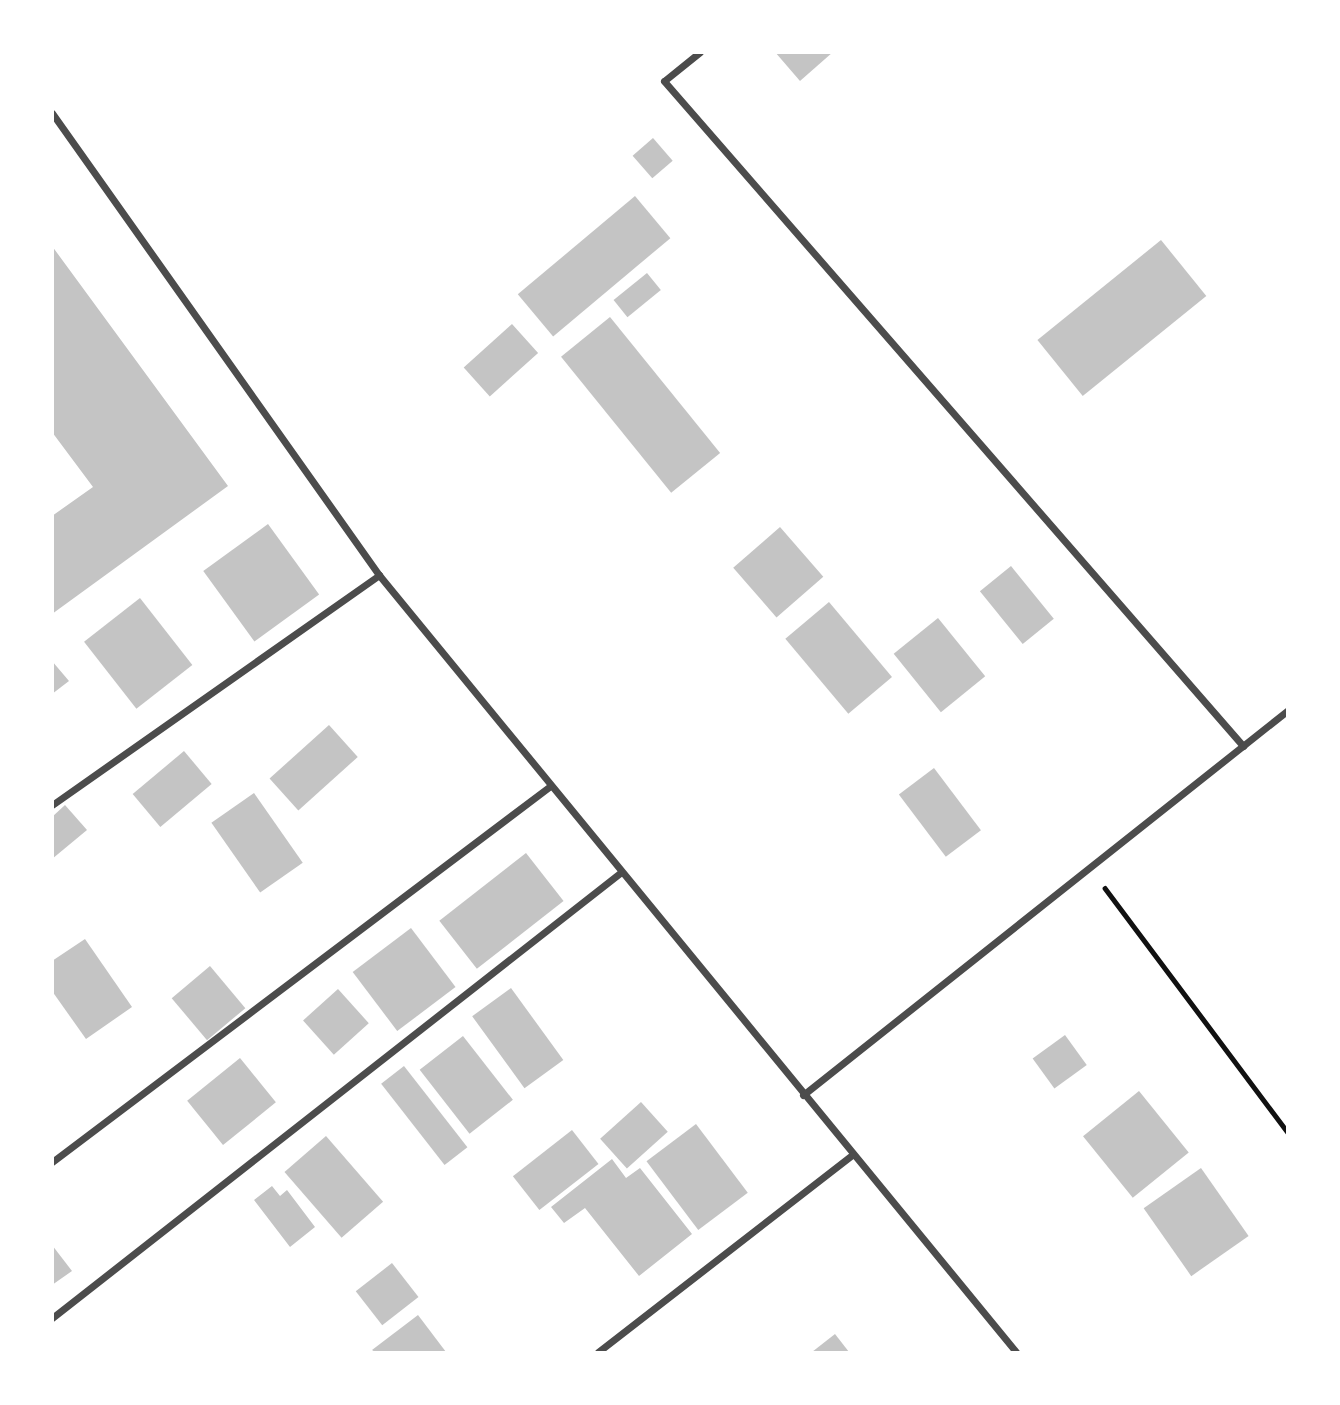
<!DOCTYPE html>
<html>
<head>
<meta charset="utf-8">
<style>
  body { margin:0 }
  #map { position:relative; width:1340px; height:1405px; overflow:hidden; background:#fff; font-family:Lato,sans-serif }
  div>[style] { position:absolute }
  .building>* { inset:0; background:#c4c4c4; transform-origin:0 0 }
  .path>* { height:4.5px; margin:-2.25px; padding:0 2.25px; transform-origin:2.25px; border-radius:2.25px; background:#111 }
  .minor>* { height:7px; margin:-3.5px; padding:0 3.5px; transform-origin:3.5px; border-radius:3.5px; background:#4c4c4c }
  span { translate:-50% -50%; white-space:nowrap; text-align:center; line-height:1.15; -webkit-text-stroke:7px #fff; paint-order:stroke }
  .frame { position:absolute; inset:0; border:54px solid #fff; pointer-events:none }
</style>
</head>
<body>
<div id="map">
  <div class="building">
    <div style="clip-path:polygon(775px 52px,833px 52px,800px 81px)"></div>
    <div style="left:653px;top:138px;width:30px;height:27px;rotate:49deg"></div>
    <div style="left:635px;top:196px;width:55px;height:153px;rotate:50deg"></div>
    <div style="left:1161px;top:240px;width:72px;height:159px;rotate:51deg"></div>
    <div style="clip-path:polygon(52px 246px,228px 486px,52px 614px,52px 516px,93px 487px,52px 432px)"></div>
    <div style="left:647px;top:273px;width:22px;height:43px;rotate:51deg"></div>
    <div style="left:610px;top:317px;width:175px;height:63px;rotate:51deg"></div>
    <div style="left:512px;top:324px;width:39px;height:65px;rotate:48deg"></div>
    <div style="left:268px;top:524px;width:87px;height:80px;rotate:54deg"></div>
    <div style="left:780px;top:527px;width:66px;height:62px;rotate:49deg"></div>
    <div style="left:1011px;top:566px;width:68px;height:40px;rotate:51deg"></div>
    <div style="left:140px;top:598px;width:85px;height:71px;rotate:52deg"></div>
    <div style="left:829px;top:602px;width:98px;height:57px;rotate:50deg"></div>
    <div style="left:938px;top:618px;width:75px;height:57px;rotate:51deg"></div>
    <div style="clip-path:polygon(52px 661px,69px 681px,52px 694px)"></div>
    <div style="left:329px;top:725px;width:43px;height:80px;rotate:48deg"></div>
    <div style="left:184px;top:751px;width:43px;height:67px;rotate:50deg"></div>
    <div style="left:934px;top:768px;width:78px;height:44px;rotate:53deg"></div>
    <div style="left:254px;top:793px;width:85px;height:52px;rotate:55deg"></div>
    <div style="clip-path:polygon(65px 805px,87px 830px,52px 859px,52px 817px)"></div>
    <div style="left:526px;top:853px;width:61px;height:110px;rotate:52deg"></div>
    <div style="left:411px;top:928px;width:74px;height:73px;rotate:53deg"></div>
    <div style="clip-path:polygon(85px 939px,132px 1007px,86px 1039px,52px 991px,52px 961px)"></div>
    <div style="left:210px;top:966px;width:55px;height:50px;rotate:50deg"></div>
    <div style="left:511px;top:988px;width:89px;height:48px;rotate:54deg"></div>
    <div style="left:338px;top:989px;width:46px;height:47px;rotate:48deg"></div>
    <div style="left:1065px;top:1035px;width:37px;height:40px;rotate:54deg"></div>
    <div style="left:463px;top:1036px;width:81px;height:55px;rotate:52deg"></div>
    <div style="left:240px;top:1058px;width:57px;height:68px;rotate:51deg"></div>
    <div style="left:404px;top:1066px;width:103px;height:29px;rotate:52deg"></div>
    <div style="left:1139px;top:1091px;width:79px;height:72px;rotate:51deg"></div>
    <div style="left:641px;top:1102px;width:40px;height:55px;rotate:48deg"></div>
    <div style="left:696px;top:1124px;width:86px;height:62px;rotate:53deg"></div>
    <div style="left:572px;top:1130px;width:43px;height:75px;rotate:52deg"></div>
    <div style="left:326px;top:1136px;width:87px;height:55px;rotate:49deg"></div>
    <div style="clip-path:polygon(612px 1159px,626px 1178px,640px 1168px,692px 1234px,639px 1276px,585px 1208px,564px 1223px,551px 1207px)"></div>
    <div style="left:1201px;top:1168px;width:83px;height:70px;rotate:55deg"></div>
    <div style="clip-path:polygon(272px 1186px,280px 1196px,287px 1190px,315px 1227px,290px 1247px,254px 1200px)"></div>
    <div style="clip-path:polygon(52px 1245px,72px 1271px,52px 1285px)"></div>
    <div style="left:392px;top:1263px;width:43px;height:46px;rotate:52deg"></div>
    <div style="clip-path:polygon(418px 1315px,446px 1352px,375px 1352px,372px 1350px)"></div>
    <div style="clip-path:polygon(835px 1334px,849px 1352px,812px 1352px)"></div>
  </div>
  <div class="path">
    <div style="left:1105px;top:888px;width:306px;rotate:53.2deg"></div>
  </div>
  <div class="minor">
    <div style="left:700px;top:52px;width:46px;rotate:141.1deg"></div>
    <div style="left:664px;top:81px;width:882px;rotate:48.95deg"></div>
    <div style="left:52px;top:113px;width:566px;rotate:54.71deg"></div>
    <div style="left:379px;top:575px;width:1005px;rotate:50.65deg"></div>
    <div style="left:52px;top:805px;width:400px;rotate:-35.1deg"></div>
    <div style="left:803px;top:1095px;width:619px;rotate:-38.44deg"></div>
    <div style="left:52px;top:1162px;width:623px;rotate:-37.04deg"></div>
    <div style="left:52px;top:1318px;width:722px;rotate:-38.08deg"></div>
    <div style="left:598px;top:1352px;width:321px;rotate:-37.8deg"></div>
  </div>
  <div class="frame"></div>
</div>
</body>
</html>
